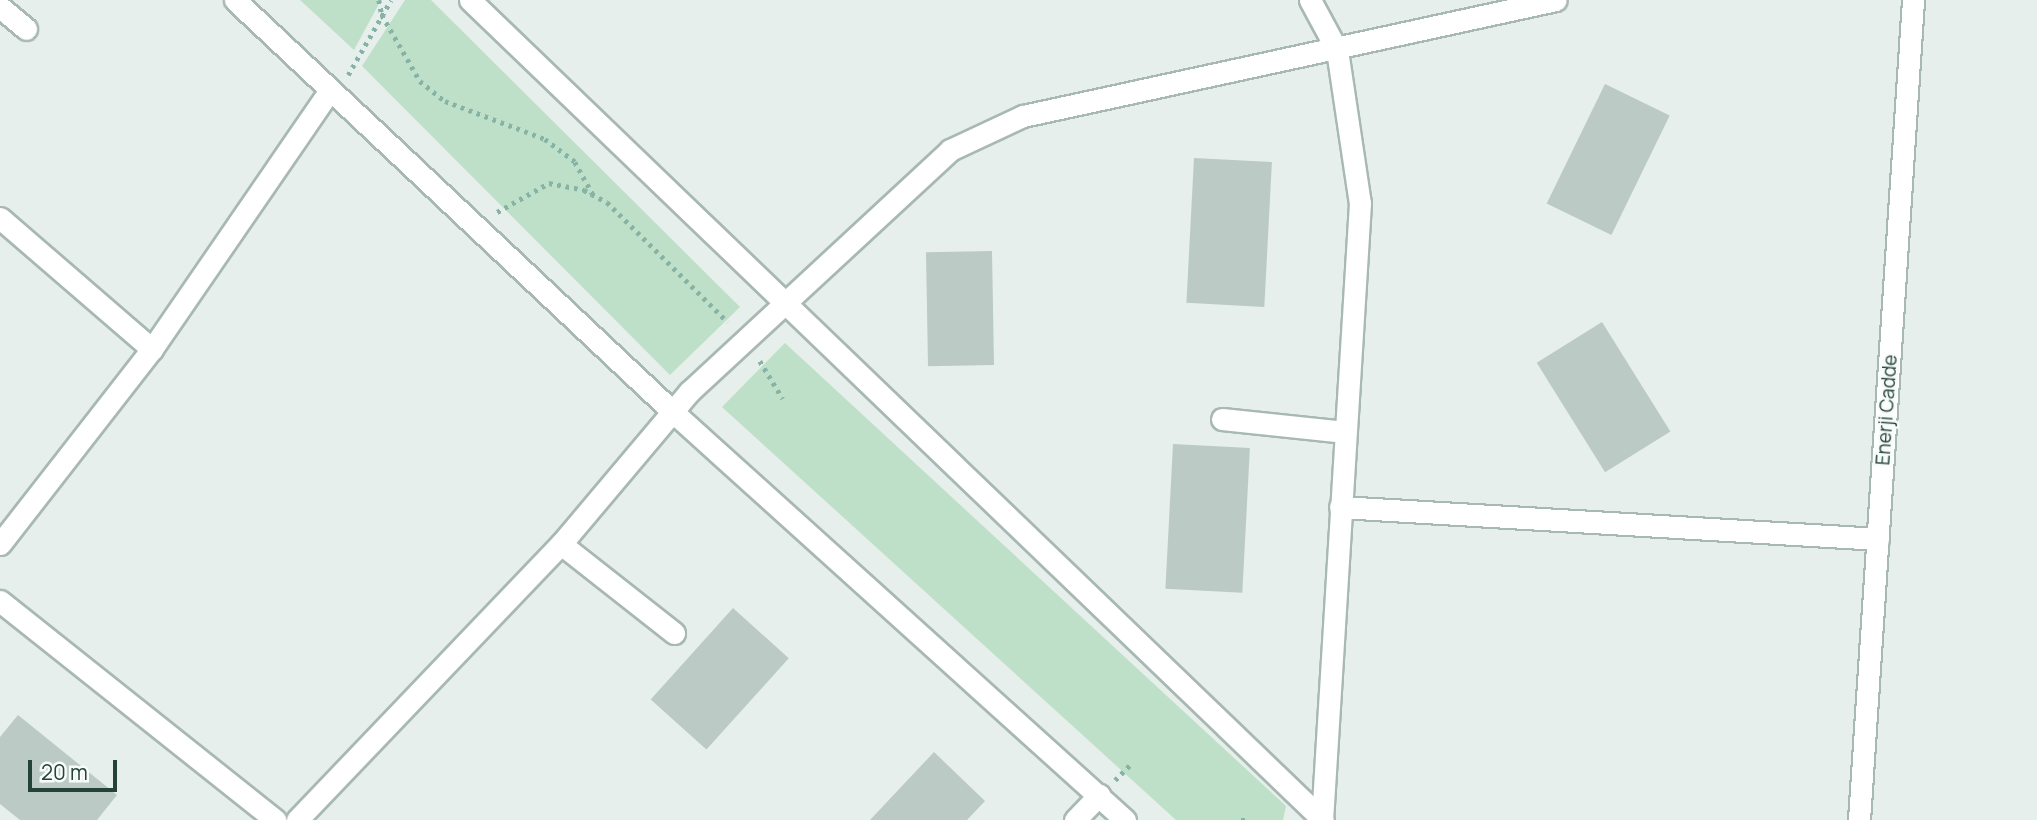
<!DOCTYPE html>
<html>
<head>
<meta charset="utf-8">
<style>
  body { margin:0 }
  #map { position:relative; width:2037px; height:820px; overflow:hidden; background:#e6efeb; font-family:Manrope,sans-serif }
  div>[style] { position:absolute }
  .green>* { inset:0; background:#bfe0c8 }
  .building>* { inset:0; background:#bbcac4; transform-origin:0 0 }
  .path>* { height:4.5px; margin-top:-2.25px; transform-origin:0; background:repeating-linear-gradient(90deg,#86b3a5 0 3.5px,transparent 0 8.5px) }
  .roads { filter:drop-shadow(2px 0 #a8b8b2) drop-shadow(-2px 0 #a8b8b2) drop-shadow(0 2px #a8b8b2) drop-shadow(0 -2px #a8b8b2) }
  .minor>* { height:21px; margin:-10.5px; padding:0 10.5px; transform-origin:10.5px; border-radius:10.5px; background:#fff }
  span { translate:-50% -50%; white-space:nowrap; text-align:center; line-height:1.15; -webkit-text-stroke:5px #f7fbf9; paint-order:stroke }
  .street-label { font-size:19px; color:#24423a }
  .scale { position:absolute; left:28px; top:760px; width:89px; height:32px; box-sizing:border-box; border:4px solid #24423a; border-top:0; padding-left:9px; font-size:21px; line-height:24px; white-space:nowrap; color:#24423a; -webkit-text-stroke:5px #f7fbf9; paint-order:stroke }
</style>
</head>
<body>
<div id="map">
  <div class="green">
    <div style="clip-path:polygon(300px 0,381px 0,354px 50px)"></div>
    <div style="clip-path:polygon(405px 0,431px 0,740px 307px,670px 375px,362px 66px)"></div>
    <div style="clip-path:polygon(785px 343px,1286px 806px,1283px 820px,1176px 820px,722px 407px)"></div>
  </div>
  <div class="building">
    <div style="left:1605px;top:84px;width:72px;height:133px;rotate:26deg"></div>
    <div style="left:1194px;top:158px;width:78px;height:145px;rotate:3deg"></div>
    <div style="left:992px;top:251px;width:114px;height:66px;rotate:89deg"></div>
    <div style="left:1602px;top:322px;width:129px;height:77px;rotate:58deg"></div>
    <div style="left:1173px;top:444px;width:77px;height:145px;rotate:3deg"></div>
    <div style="left:733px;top:608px;width:75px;height:123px;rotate:42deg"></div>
    <div style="clip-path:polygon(18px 715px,117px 795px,97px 820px,20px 820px,0 804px,0 737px)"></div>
    <div style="clip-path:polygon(934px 752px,985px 801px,967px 820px,870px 820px)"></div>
  </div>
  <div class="path">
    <div style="left:379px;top:0;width:15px;rotate:79deg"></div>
    <div style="left:382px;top:15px;width:76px;rotate:60.1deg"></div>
    <div style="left:420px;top:81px;width:32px;rotate:39deg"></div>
    <div style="left:445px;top:101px;width:107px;rotate:20.8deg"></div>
    <div style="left:545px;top:139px;width:38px;rotate:37deg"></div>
    <div style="left:575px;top:162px;width:37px;rotate:61deg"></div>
    <div style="left:348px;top:75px;width:86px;rotate:-60.2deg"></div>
    <div style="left:497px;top:212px;width:60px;rotate:-29.1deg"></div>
    <div style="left:549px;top:183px;width:36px;rotate:11deg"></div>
    <div style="left:584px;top:190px;width:26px;rotate:28deg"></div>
    <div style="left:607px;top:202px;width:170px;rotate:44.8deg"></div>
    <div style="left:760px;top:361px;width:44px;rotate:58.8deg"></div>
    <div style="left:1115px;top:780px;width:24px;rotate:-45deg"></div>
    <div style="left:1241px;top:820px;width:5px"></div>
  </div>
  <div class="roads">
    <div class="minor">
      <div style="left:235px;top:0;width:601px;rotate:43.25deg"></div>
      <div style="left:673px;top:412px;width:609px;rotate:42.07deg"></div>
      <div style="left:470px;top:0;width:1183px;rotate:43.87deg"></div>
      <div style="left:1310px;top:0;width:57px;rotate:61.6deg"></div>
      <div style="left:1337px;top:50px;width:155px;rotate:81.5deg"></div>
      <div style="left:1360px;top:203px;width:618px;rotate:93.52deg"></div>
      <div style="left:0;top:7px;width:34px;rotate:40deg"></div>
      <div style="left:0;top:218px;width:201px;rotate:40.8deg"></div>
      <div style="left:1222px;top:419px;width:124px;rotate:6deg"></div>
      <div style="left:1340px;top:507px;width:539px;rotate:3.4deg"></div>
      <div style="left:0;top:544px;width:247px;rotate:-52.1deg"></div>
      <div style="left:152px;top:349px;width:313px;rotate:-55.5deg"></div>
      <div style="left:561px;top:544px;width:144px;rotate:38.2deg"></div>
      <div style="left:0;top:601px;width:352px;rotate:38.5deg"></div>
      <div style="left:297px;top:820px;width:382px;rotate:-46.3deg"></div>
      <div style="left:561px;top:544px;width:199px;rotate:-49.9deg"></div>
      <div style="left:689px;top:392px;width:356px;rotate:-42.8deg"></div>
      <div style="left:950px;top:150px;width:81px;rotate:-25deg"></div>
      <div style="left:1023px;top:116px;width:545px;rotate:-12.28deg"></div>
      <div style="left:1075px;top:820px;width:35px;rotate:-46deg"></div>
      <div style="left:1859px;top:820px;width:822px;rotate:-86.23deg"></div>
    </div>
  </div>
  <div class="street-label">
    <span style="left:1887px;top:410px;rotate:-86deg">Enerji Cadde</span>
  </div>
  <div class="scale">20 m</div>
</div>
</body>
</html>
